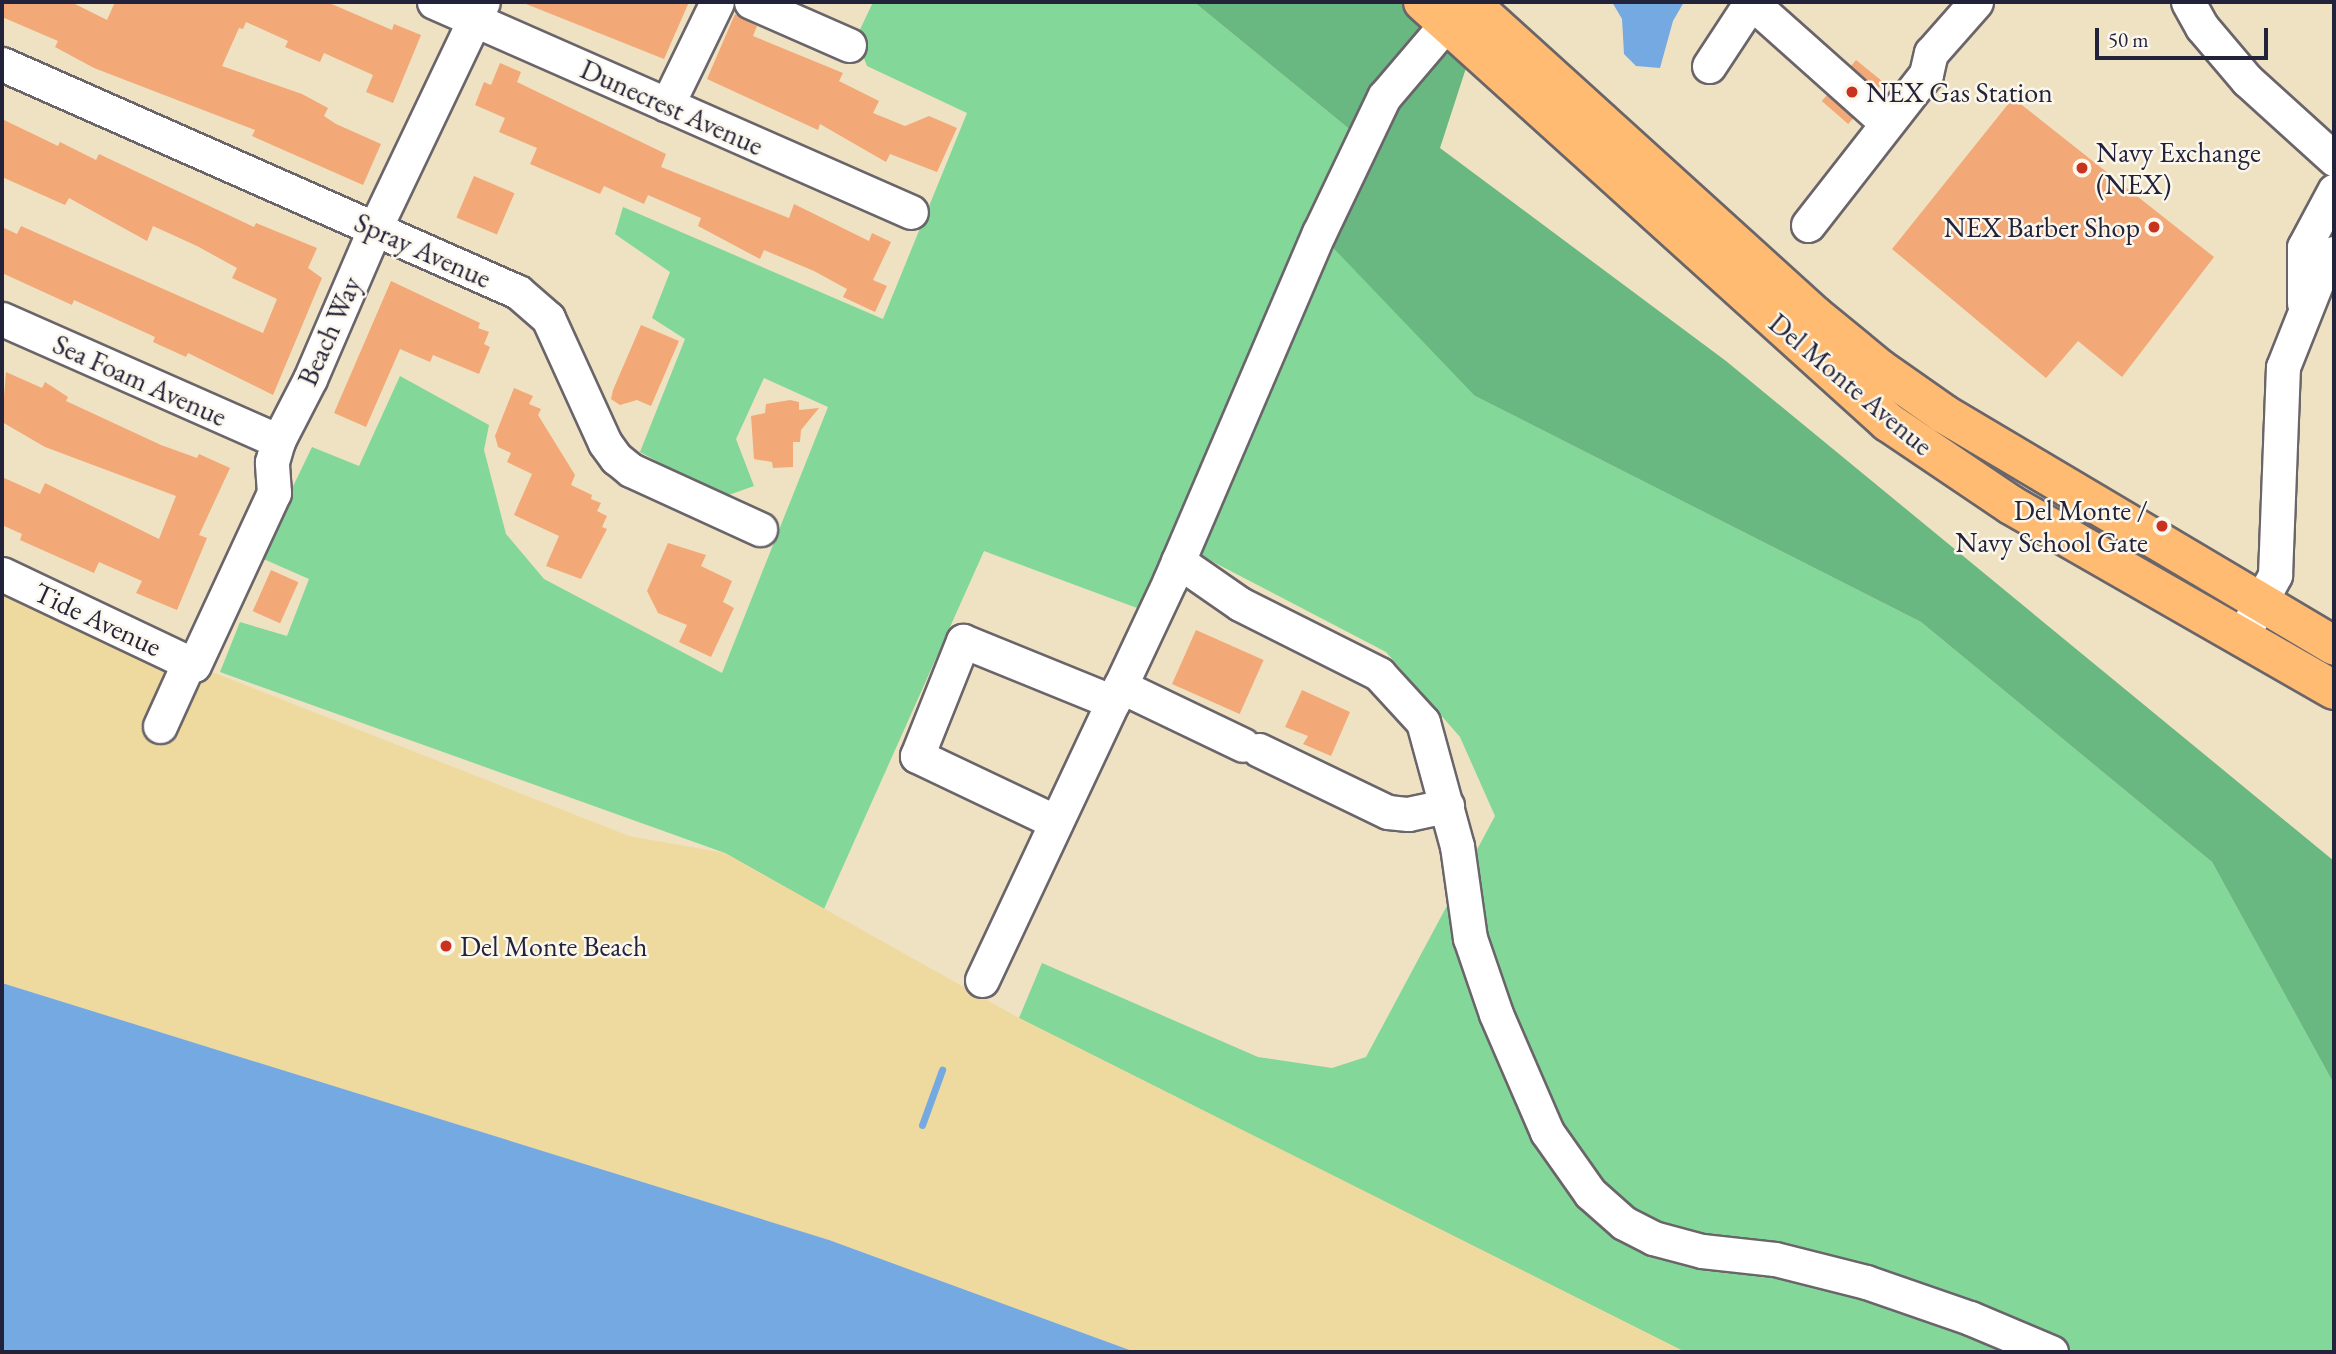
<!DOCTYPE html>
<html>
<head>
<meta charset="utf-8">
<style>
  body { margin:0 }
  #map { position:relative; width:2336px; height:1354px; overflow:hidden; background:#efe2c2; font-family:"EB Garamond",serif }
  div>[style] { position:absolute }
  .green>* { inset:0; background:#82d799 }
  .forest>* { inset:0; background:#69b881 }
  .sand>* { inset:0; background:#eeda9e }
  .water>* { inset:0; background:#75a9e2 }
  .stream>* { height:7px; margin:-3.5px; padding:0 3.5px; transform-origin:3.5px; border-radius:3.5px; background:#75a9e2 }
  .building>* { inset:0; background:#f2a877; transform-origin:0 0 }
  .roads { filter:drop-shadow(2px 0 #6a656a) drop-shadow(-2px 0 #6a656a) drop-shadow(0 2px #6a656a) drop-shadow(0 -2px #6a656a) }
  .minor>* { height:33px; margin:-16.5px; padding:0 16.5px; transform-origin:16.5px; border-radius:16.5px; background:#fff }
  .major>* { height:38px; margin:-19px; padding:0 19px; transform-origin:19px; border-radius:19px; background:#ffbb71 }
  .dots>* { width:19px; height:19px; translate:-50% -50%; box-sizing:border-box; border:4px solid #fbf7ec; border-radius:50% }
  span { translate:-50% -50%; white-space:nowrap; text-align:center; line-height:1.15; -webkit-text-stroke:5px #fbf7ec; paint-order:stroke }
  .poi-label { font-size:28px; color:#22223b }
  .left { translate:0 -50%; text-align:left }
  .right { translate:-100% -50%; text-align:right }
  .street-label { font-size:28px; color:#22223b }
  .frame { position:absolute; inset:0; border:4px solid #22223b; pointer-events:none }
  .scale { position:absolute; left:2095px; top:28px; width:173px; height:32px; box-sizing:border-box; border:4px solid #22223b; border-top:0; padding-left:9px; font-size:21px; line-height:24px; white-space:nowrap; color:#22223b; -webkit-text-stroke:5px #fbf7ec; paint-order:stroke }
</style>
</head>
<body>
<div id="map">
  <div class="green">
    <div style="clip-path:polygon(873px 2px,1194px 2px,1364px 141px,1475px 396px,1921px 622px,2212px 862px,2334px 1084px,2334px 1352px,1685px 1352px,1019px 1018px,1042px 963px,1258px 1057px,1332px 1068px,1366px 1057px,1495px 816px,1460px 737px,1386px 652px,1171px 540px,1137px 608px,984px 551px,824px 909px,725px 853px,220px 672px,240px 622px,287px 636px,309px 579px,259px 557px,312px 447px,359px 466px,400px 376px,489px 425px,484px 450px,506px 534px,544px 579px,722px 673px,828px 407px,764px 378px,736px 439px,754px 486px,723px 497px,640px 452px,685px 339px,652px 318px,670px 272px,615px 234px,623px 207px,883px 319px,967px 113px,867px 66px,856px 38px)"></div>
  </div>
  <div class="forest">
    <div style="clip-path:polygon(1194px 2px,1400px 2px,1467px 65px,1440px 148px,1726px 361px,2334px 861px,2334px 1084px,2212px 862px,1921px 622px,1475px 396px,1319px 233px,1364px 141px)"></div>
  </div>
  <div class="sand">
    <div style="clip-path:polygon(2px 574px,194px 665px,629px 836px,725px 853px,1019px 1018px,1685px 1352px,1135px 1352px,829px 1240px,2px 983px)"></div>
  </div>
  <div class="water">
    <div style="clip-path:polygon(1612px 2px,1684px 2px,1673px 21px,1660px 68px,1636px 66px,1624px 54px,1622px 19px)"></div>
    <div style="clip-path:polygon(2px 983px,829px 1240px,1135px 1352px,2px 1352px)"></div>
  </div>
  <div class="stream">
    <div style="left:922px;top:1125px;width:59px;rotate:-70deg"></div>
  </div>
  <div class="building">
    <div style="clip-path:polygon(2px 2px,71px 2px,107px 20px,115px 2px,327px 2px,392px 30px,394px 24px,421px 35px,393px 103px,366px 92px,373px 75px,324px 53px,320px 62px,285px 47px,288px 41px,246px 22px,243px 29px,239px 28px,222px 66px,302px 94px,328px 108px,324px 116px,336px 124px,381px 144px,363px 185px,252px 136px,255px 130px,94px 68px,55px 47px,58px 41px,2px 17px)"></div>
    <div style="clip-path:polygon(521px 2px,689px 2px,664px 59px)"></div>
    <div style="clip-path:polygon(735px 14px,757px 26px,753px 36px,843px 73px,839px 81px,879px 101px,873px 113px,905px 126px,929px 116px,957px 128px,937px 172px,890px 154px,886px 162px,820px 124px,818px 130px,707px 79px)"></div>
    <div style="left:1856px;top:60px;width:35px;height:8px;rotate:39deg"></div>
    <div style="clip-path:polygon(500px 63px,521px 72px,517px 82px,666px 154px,661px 167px,789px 218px,794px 204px,869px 241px,872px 233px,891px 242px,873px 280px,887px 286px,875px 312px,843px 297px,847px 289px,814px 271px,764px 250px,760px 259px,698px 226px,701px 218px,648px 195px,644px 204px,604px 186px,600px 194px,530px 164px,537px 148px,499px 132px,505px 118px,475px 105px,484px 82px,491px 85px)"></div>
    <div style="left:1827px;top:95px;width:35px;height:8px;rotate:41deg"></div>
    <div style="clip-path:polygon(2013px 98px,2214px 257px,2122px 377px,2078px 341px,2046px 378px,1892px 249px)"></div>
    <div style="clip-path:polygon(2px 119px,58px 146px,60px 142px,96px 160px,99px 154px,254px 227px,256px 223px,317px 248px,308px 268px,322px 278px,273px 395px,188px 353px,186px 357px,153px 342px,155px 337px,74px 300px,72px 305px,2px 273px,2px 227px,17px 234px,21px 226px,263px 333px,277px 299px,232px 278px,237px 268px,197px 246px,153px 226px,147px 241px,69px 198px,65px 205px,2px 177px)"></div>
    <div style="left:474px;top:176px;width:44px;height:45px;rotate:23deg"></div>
    <div style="clip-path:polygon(391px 281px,480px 323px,478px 328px,489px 332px,484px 344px,490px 347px,479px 374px,433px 355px,430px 362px,400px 349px,366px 427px,334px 413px)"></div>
    <div style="clip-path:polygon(641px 325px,679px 341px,651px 406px,637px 400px,620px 405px,611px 399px,613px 390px)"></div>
    <div style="clip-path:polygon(6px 372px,42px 388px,45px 382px,68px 397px,66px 401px,161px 445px,197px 458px,199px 454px,230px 468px,199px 535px,207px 538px,177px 610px,136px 593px,142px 581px,99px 562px,94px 573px,20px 540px,22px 534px,2px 525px,2px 477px,40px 494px,45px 483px,159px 539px,176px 496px,45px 447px,2px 422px)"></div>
    <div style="clip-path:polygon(514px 388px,533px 396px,529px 404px,541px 409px,538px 415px,575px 475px,571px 485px,592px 495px,591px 499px,601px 503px,597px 511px,607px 516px,602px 527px,607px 529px,581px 579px,546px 566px,559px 536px,514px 515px,532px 474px,507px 462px,511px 453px,498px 447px,495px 436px)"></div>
    <div style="clip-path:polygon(790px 400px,799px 402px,799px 410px,819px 408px,801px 430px,800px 442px,793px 442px,793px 467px,773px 468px,772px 462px,754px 459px,751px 416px,765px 413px,766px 404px)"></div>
    <div style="clip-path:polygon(668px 543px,706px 555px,701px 566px,732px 581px,723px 602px,734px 608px,711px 657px,679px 642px,687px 625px,658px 613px,647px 591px)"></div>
    <div style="left:271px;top:570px;width:30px;height:45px;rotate:24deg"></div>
    <div style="left:1196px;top:630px;width:74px;height:59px;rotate:24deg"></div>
    <div style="clip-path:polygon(1302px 690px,1350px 712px,1331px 756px,1303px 744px,1308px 736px,1285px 727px)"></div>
  </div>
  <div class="roads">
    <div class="minor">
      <div style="left:434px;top:2px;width:521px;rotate:23.76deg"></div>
      <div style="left:751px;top:2px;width:107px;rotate:23.7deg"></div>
      <div style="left:1751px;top:2px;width:182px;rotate:41.7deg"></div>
      <div style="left:2188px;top:2px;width:29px;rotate:61deg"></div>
      <div style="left:2202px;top:27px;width:70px;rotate:49.7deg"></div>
      <div style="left:2247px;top:80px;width:118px;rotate:42.2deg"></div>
      <div style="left:2px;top:64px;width:564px;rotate:23.84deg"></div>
      <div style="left:518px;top:292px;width:40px;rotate:41deg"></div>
      <div style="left:548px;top:318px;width:137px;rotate:65.5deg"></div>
      <div style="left:605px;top:443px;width:19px;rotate:54deg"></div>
      <div style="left:616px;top:458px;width:19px;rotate:39deg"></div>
      <div style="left:631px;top:470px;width:142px;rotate:24.6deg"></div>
      <div style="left:1709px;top:66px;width:77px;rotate:-56.7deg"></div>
      <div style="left:667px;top:105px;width:114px;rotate:-64.1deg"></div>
      <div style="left:1808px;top:225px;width:192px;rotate:-52deg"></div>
      <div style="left:1926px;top:74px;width:22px;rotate:-77deg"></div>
      <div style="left:1931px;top:53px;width:68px;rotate:-48.6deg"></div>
      <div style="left:2304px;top:303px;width:56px;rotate:-90deg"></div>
      <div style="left:2304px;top:247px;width:64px;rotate:-61.8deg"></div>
      <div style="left:2px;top:319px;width:302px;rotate:23.8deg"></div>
      <div style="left:1178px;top:561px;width:75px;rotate:34.7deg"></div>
      <div style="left:1240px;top:604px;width:156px;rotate:26.7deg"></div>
      <div style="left:1379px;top:674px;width:65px;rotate:47.5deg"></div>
      <div style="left:1423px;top:722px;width:129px;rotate:74.7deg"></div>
      <div style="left:1457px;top:846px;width:93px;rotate:82deg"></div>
      <div style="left:1470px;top:938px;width:80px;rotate:71.1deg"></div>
      <div style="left:1496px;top:1014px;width:129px;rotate:66.6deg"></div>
      <div style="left:1547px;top:1132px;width:75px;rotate:54.8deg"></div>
      <div style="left:1590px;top:1193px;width:45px;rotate:41.4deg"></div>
      <div style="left:1624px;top:1223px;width:33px;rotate:27deg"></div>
      <div style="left:1653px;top:1238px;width:51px;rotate:14.9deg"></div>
      <div style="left:1702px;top:1251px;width:73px;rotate:6.3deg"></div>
      <div style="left:1775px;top:1259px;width:94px;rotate:14.2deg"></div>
      <div style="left:1866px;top:1282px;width:110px;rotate:19.1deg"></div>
      <div style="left:1970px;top:1318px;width:88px;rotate:22.8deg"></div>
      <div style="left:2px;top:574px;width:212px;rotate:25.4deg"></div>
      <div style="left:194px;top:665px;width:190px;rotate:-65.1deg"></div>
      <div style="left:274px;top:493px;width:31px;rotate:-94deg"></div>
      <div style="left:272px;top:462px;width:22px;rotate:-74deg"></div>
      <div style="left:278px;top:441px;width:70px;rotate:-62.7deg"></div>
      <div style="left:310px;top:379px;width:164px;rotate:-66.7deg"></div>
      <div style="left:375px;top:228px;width:250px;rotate:-64.5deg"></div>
      <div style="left:2241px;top:638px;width:72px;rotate:-61.6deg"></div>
      <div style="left:2275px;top:575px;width:208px;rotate:-87.8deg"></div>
      <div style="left:2283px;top:367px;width:95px;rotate:-68.3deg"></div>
      <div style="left:2318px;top:279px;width:31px;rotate:-58deg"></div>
      <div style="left:1120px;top:686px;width:136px;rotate:25.6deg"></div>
      <div style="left:160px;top:726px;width:70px;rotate:-65.6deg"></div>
      <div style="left:1259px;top:750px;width:143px;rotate:25.7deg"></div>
      <div style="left:1388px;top:812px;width:20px;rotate:6deg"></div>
      <div style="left:1408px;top:814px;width:40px;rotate:-12deg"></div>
      <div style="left:1056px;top:822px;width:154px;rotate:-154.6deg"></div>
      <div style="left:917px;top:756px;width:124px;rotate:-68.2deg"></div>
      <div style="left:963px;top:641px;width:162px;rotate:22.1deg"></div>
      <div style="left:982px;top:980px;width:442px;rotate:-64.8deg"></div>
      <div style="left:1170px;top:580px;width:378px;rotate:-66.8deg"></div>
      <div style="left:1319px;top:233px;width:151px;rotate:-64.5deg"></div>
      <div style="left:1384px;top:97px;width:97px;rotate:-49.6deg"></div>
    </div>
    <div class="major">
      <div style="left:1423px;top:2px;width:627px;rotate:42.09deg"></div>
      <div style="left:1888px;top:422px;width:148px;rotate:34deg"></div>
      <div style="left:2011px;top:505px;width:372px;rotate:29.8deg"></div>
      <div style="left:1469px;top:2px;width:466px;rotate:42.2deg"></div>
      <div style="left:1814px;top:315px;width:85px;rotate:39.3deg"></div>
      <div style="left:1880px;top:369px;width:78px;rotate:35.1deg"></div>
      <div style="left:1944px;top:414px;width:454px;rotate:30.7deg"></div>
    </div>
  </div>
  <div class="dots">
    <div style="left:1852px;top:92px;background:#c8321e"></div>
    <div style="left:2082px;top:168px;background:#c8321e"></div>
    <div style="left:2154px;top:227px;background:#c8321e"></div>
    <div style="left:2162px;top:526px;background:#c8321e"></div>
    <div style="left:446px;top:946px;background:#c8321e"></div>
  </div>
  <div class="poi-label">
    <span class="left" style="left:1866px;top:92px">NEX Gas Station</span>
    <span class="left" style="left:2096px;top:168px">Navy Exchange<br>(NEX)</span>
    <span class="right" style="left:2140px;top:227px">NEX Barber Shop</span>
    <span class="right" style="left:2148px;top:526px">Del Monte /<br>Navy School Gate</span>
    <span class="left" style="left:460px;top:946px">Del Monte Beach</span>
  </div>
  <div class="street-label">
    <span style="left:672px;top:107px;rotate:24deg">Dunecrest Avenue</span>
    <span style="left:423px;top:250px;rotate:24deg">Spray Avenue</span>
    <span style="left:329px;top:331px;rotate:-66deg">Beach Way</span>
    <span style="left:140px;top:380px;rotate:24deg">Sea Foam Avenue</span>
    <span style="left:1851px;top:384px;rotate:40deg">Del Monte Avenue</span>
    <span style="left:98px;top:619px;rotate:25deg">Tide Avenue</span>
  </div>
  <div class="frame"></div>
  <div class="scale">50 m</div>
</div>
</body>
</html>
